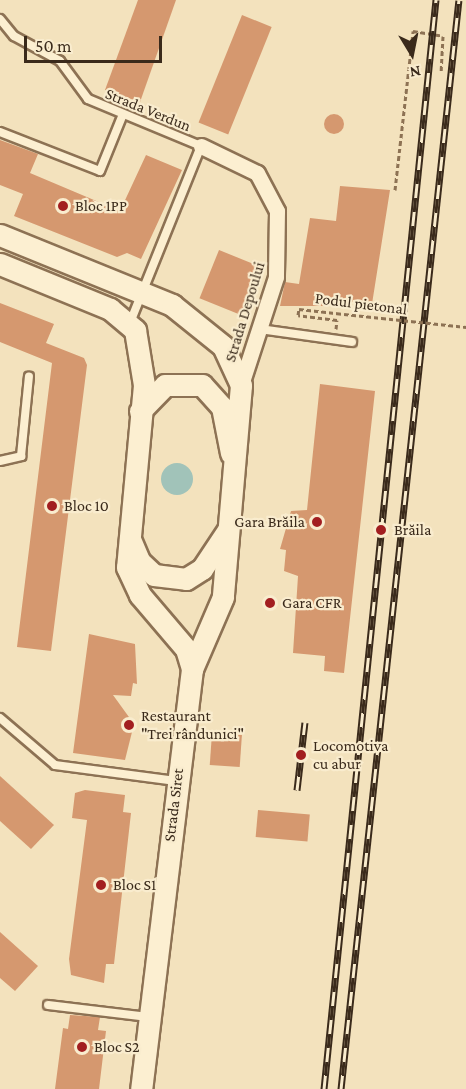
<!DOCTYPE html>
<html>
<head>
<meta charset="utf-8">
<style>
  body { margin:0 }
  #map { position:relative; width:466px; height:1089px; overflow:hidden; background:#f3e2bd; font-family:"Crimson Pro",serif }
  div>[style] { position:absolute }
  .water>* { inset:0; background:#a1c3b9 }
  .round { border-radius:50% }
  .building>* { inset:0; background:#d5986f; transform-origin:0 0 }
  .path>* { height:3px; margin-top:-1.5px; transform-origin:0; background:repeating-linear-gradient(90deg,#8d7254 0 4.5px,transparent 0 7.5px) }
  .roads { filter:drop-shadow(2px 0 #8d7254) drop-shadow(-2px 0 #8d7254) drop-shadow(0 2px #8d7254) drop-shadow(0 -2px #8d7254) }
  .lane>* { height:8px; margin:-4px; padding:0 4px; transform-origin:4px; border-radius:4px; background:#fcefd1 }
  .street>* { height:15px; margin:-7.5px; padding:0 7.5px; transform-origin:7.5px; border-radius:7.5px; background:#fcefd1 }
  .secondary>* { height:21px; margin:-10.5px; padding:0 10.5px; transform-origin:10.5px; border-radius:10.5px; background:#fcefd1 }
  .rail>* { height:7px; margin-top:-3.5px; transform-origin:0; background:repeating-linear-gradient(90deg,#f9ecce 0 14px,#3a2a1b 0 28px); box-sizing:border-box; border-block:2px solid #3a2a1b }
  .path-bridge>* { height:3px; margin-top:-1.5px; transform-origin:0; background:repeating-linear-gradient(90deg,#8d7254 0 4.5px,transparent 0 7.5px) }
  .dots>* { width:16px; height:16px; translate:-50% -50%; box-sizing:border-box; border:3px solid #f9ecce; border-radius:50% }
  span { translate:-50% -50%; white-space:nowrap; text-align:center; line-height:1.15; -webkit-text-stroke:4.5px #f9ecce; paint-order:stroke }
  .street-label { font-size:16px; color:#3a2a1b }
  .poi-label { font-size:16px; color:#3a2a1b }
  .left { translate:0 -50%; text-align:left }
  .right { translate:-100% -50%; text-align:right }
  .north { position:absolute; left:382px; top:24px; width:60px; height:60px; -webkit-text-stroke:4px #f9ecce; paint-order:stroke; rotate:170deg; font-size:16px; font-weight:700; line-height:24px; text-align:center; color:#3a2a1b }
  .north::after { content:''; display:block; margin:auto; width:21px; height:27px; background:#3a2a1b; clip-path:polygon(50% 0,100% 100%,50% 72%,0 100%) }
  .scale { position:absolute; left:24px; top:36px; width:138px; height:27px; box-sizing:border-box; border:3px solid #3a2a1b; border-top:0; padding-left:8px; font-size:18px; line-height:21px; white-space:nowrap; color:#3a2a1b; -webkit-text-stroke:4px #f9ecce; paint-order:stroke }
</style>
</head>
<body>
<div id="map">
  <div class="water">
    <div class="round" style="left:161px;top:463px;width:32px;height:32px"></div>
  </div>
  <div class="building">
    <div style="clip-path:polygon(138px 0,176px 0,140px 102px,105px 90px)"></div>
    <div style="left:242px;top:15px;width:32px;height:116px;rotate:22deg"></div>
    <div class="round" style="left:324px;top:114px;width:20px;height:20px"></div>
    <div style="clip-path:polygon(0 140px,38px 154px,30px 173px,120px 211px,146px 155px,182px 170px,141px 259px,127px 253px,117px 257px,14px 216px,23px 194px,0 185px)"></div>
    <div style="clip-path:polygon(340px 186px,390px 190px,372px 304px,329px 299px,329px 306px,280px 306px,285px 282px,299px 284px,310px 218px,336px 221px)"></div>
    <div style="left:219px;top:250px;width:46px;height:52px;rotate:22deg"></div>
    <div style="clip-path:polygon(0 303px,54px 324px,46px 343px,84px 358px,87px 365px,51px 651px,17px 647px,52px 363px,0 342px)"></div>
    <div style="clip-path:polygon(320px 384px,375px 391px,344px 673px,324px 671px,325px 656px,293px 653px,298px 576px,284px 571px,286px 550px,280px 549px,291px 511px,307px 510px)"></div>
    <div style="clip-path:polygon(89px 634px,135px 644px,137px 684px,133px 683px,131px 696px,113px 695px,134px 724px,125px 760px,73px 753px)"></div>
    <div style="left:212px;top:733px;width:30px;height:32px;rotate:4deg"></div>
    <div style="clip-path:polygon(0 776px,54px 825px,31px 849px,0 821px)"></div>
    <div style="clip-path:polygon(85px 790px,125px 795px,123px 812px,131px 813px,114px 964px,106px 964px,104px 983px,71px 975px,69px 959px,87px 820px,72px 818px,75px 793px)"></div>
    <div style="left:258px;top:810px;width:52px;height:27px;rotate:5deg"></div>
    <div style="clip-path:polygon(0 932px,38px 966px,15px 991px,0 978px)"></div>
    <div style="clip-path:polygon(70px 1015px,100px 1017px,98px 1030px,106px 1031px,99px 1089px,55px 1089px,63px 1028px,68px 1029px)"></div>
  </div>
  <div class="path">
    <div style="left:395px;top:190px;width:160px;rotate:-83.5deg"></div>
    <div style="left:413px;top:31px;width:30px;rotate:9deg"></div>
    <div style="left:443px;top:36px;width:35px;rotate:93deg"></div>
    <div style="left:336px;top:329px;width:9px;rotate:-84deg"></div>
    <div style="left:337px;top:320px;width:39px;rotate:-173deg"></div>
    <div style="left:298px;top:315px;width:6px;rotate:-81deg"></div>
    <div style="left:299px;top:309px;width:45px;rotate:6.3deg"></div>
  </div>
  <div class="roads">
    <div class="lane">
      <div style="left:0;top:19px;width:22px;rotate:51deg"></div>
      <div style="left:14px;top:36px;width:52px;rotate:28.5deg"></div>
      <div style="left:60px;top:61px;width:47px;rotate:53.6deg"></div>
      <div style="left:88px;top:99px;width:122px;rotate:22.6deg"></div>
      <div style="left:201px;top:146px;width:191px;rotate:111.9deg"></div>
      <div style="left:0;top:132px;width:107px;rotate:21.3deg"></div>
      <div style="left:100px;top:171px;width:61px;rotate:-68deg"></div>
      <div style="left:260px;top:329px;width:93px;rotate:8deg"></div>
      <div style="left:0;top:461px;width:22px;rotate:-13deg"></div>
      <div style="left:21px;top:456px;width:80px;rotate:-84.3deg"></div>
      <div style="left:0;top:718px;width:72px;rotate:40.5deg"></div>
      <div style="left:55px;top:765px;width:122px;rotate:7.5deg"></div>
      <div style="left:48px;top:1005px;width:101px;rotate:6.8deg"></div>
    </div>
    <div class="street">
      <div style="left:201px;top:146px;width:62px;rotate:25.7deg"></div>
      <div style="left:257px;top:173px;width:43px;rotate:62.2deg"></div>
      <div style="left:277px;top:211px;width:66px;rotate:90.9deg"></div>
      <div style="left:276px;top:277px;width:114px;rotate:108deg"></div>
    </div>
    <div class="secondary">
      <div style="left:0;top:235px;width:186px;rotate:22.1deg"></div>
      <div style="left:172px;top:305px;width:65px;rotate:38.8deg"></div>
      <div style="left:223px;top:346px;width:43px;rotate:65.2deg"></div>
      <div style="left:241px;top:385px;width:213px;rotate:94.9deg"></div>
      <div style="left:223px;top:597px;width:78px;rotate:113.3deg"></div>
      <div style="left:192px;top:669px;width:423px;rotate:96.9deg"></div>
      <div style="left:0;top:264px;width:119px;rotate:22.2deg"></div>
      <div style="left:110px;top:309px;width:33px;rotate:40deg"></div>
      <div style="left:135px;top:330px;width:56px;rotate:80.7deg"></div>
      <div style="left:144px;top:385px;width:183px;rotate:95.3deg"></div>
      <div style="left:127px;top:567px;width:31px;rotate:65deg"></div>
      <div style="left:140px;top:595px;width:71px;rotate:49.6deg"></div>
      <div style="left:186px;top:649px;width:21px;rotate:73deg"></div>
      <div style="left:140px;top:411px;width:36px;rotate:-46deg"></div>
      <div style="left:165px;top:385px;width:37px"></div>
      <div style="left:202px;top:385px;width:30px;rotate:48deg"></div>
      <div style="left:222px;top:407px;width:47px;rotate:78.9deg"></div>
      <div style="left:130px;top:539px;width:25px;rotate:67deg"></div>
      <div style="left:140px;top:562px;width:19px;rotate:43deg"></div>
      <div style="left:154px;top:575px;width:32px;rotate:7deg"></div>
      <div style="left:186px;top:579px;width:19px;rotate:-32deg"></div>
      <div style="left:202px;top:569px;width:47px;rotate:-56.3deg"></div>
    </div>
  </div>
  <div class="rail">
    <div style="left:297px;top:790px;width:68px;rotate:-83.3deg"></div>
    <div style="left:324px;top:1089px;width:1095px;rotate:-84.13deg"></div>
    <div style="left:341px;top:1089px;width:1095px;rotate:-83.82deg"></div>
  </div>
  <div class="path-bridge">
    <div style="left:344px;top:314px;width:123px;rotate:6.1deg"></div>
  </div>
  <div class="dots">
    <div style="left:63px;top:206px;background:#a21e20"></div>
    <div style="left:52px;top:506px;background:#a21e20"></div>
    <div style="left:317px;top:522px;background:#a21e20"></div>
    <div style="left:381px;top:530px;background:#a21e20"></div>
    <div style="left:270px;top:603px;background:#a21e20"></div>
    <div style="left:129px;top:725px;background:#a21e20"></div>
    <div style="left:301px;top:755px;background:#a21e20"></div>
    <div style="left:101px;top:885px;background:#a21e20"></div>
    <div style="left:82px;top:1047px;background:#a21e20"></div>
  </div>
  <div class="street-label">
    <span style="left:148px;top:110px;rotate:22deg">Strada Verdun</span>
    <span style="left:361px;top:304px;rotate:7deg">Podul pietonal</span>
    <span style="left:245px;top:312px;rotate:-73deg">Strada Depoului</span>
    <span style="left:174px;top:805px;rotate:-83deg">Strada Siret</span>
  </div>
  <div class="poi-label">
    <span class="left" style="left:75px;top:206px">Bloc 1PP</span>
    <span class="left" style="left:64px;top:506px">Bloc 10</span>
    <span class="right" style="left:305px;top:522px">Gara Brăila</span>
    <span class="left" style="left:394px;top:530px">Brăila</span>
    <span class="left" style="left:282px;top:603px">Gara CFR</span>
    <span class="left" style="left:141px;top:725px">Restaurant<br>"Trei rândunici"</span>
    <span class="left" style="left:313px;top:755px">Locomotiva<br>cu abur</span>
    <span class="left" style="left:113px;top:885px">Bloc S1</span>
    <span class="left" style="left:94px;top:1047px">Bloc S2</span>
  </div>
  <div class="north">N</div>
  <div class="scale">50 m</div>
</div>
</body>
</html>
